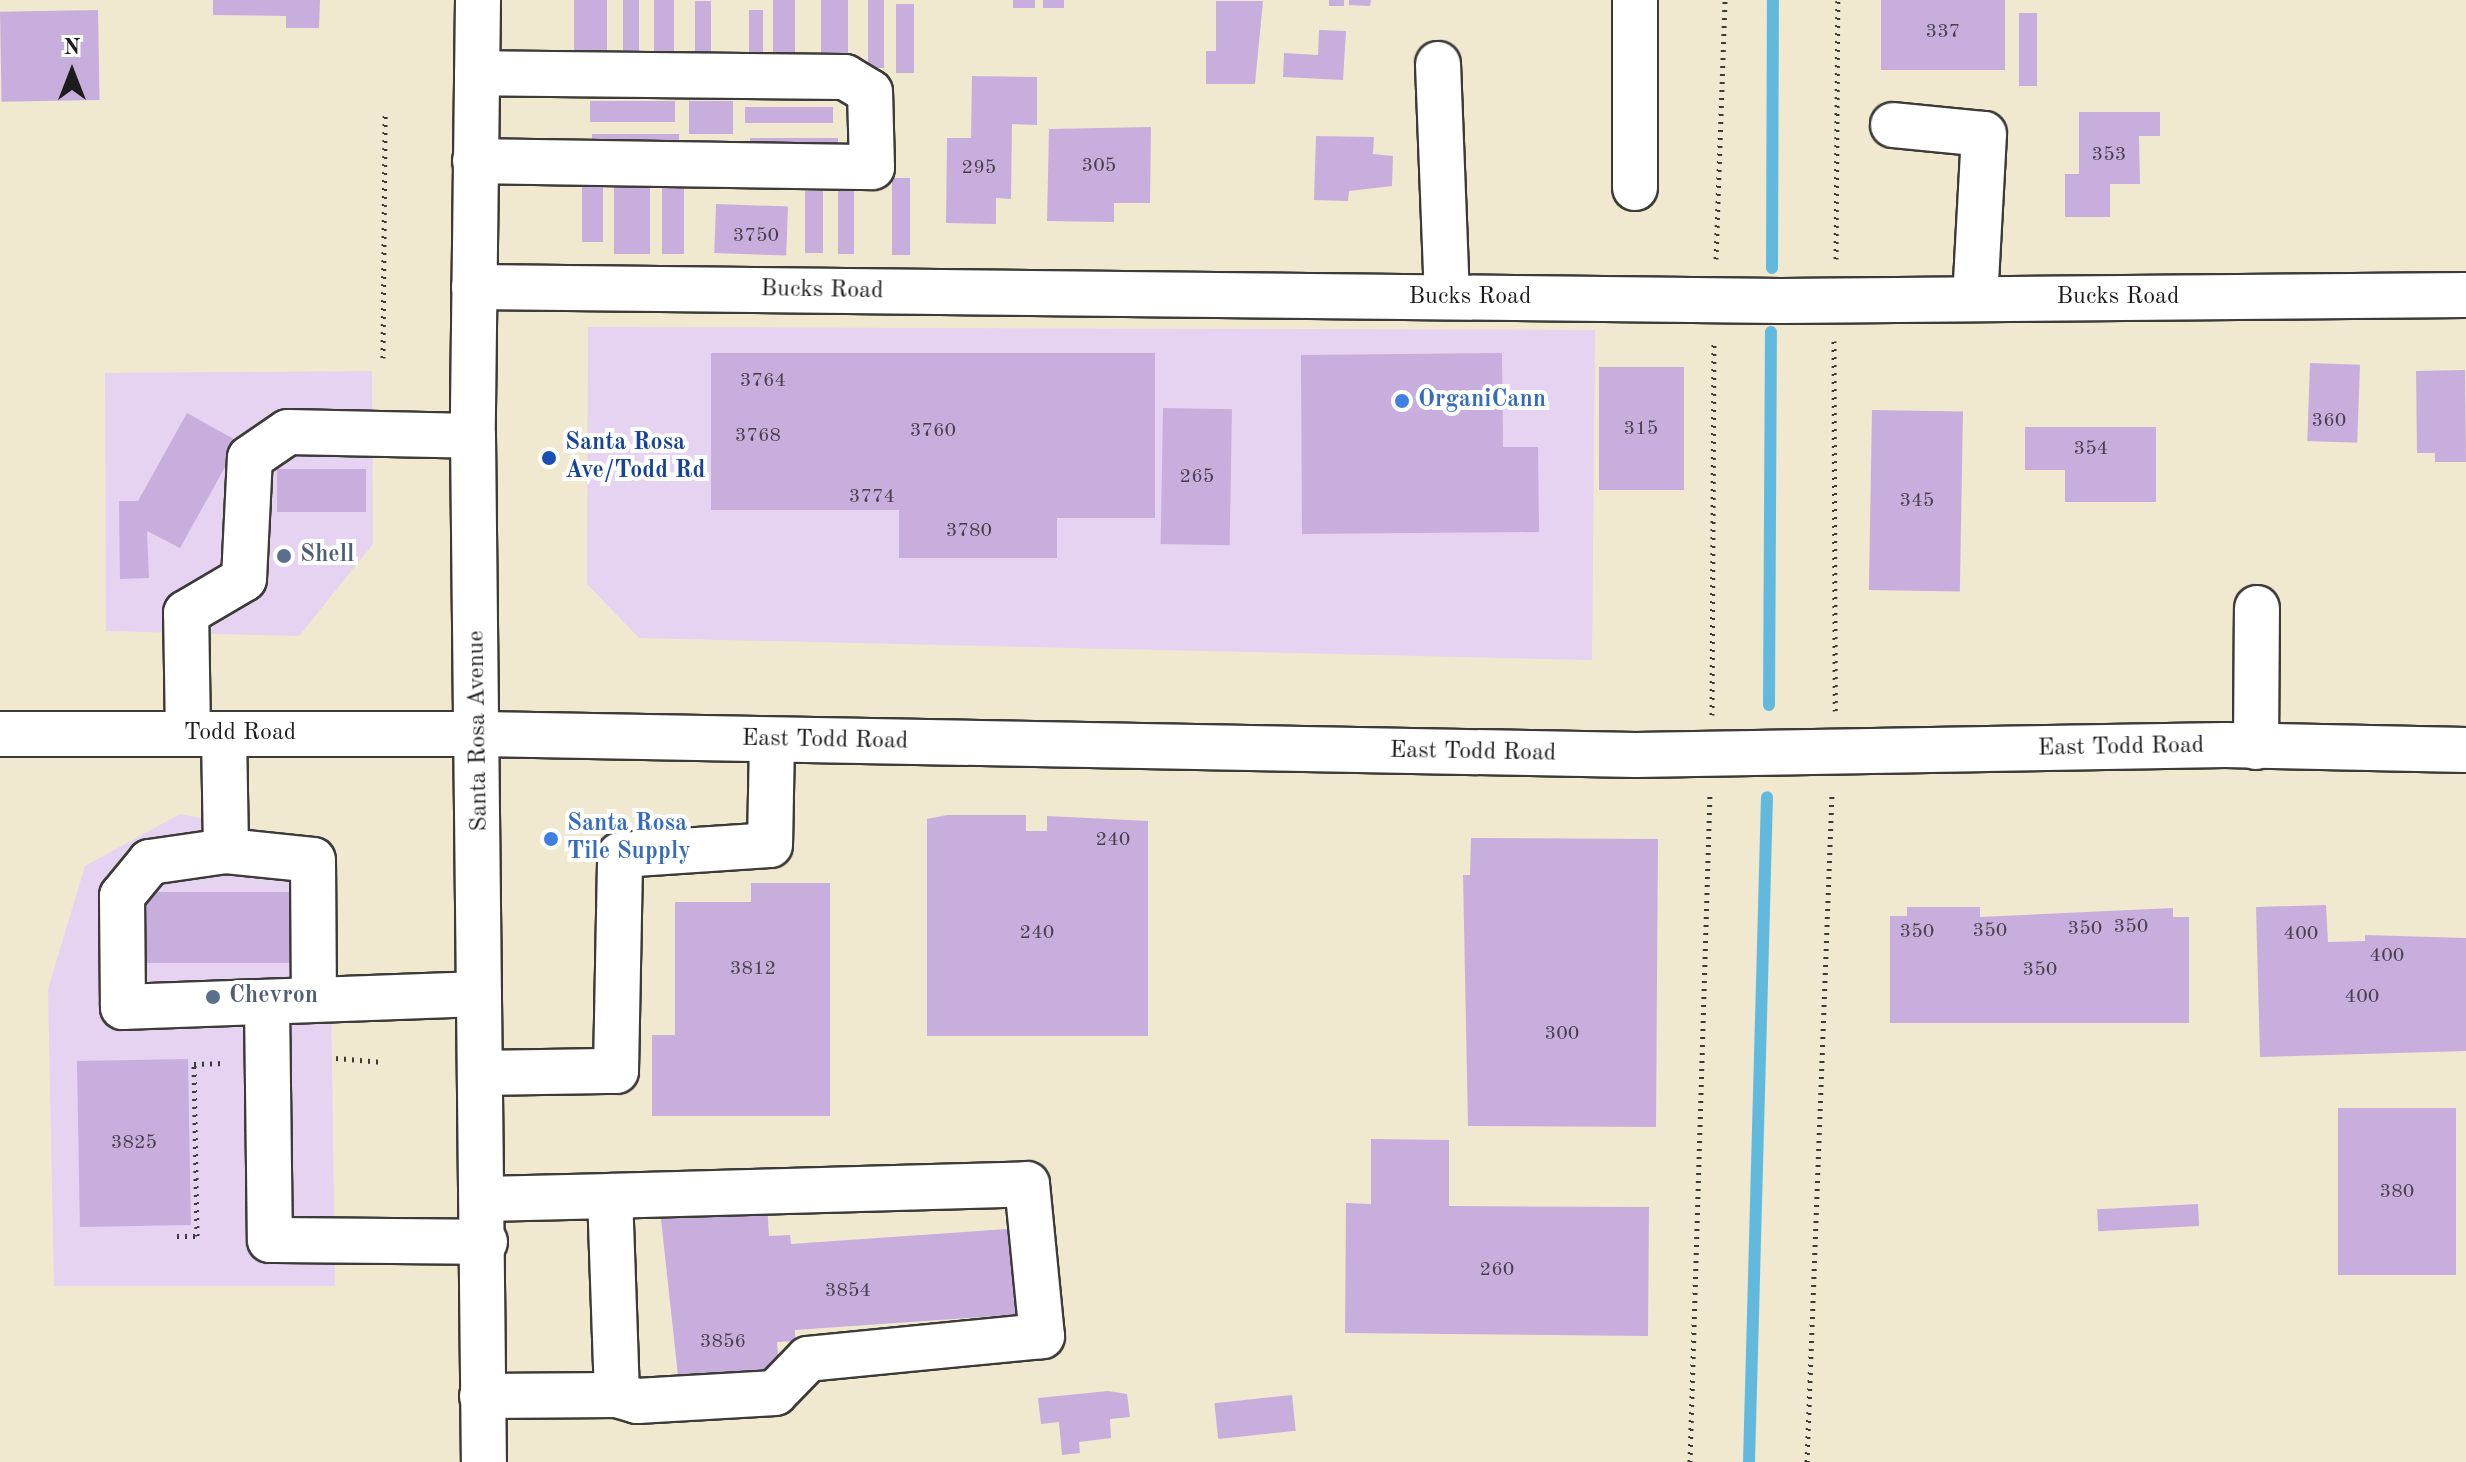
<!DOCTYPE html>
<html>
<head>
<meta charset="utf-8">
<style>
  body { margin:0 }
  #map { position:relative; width:2466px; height:1462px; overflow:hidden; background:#f0e9d0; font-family:"Old Standard TT",serif }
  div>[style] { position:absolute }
  .built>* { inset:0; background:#e5d3f1 }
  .stream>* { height:12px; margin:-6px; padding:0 6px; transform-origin:6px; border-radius:6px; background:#61bade }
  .building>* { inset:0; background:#c8aedd; transform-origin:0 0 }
  .path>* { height:5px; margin-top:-2.5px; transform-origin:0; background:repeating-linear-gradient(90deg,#3c3b37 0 2px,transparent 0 8px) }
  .roads { filter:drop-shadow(2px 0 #3c3b37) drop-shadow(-2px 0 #3c3b37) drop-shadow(0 2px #3c3b37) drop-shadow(0 -2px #3c3b37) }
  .minor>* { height:44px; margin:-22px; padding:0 22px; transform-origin:22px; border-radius:22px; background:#fff }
  .major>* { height:44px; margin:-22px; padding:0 22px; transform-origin:22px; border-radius:22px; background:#fff }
  .dots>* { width:22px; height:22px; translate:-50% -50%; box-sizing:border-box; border:4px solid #fff; border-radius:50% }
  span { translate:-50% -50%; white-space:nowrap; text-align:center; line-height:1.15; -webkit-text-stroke:8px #fff; paint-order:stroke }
  .number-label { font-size:20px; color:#47404c }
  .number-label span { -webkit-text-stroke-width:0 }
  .street-label { font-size:24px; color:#1c1c1c }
  .shop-label { font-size:24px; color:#366cbe; font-weight:700 }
  .left { translate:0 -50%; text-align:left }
  .transit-label { font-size:24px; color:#164399; font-weight:700 }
  .service-label { font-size:24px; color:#4e5e75; font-weight:700 }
  .north { position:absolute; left:32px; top:32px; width:80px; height:80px; -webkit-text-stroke:6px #fff; paint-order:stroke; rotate:0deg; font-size:22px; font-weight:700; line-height:32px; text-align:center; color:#1c1c1c }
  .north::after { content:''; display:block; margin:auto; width:28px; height:36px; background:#1c1c1c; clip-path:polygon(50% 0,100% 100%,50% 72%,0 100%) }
</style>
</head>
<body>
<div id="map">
  <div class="built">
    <div style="clip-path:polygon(588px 327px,1595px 330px,1592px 660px,639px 638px,587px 584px)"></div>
    <div style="clip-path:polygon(372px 371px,373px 544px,299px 636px,106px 631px,105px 373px)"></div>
    <div style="clip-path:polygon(180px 814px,329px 843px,335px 1286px,54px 1286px,48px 989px,85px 866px)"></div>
  </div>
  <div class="stream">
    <div style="left:1772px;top:268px;width:268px;rotate:-89.8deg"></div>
    <div style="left:1769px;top:705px;width:373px;rotate:-89.7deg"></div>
    <div style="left:1749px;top:1462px;width:665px;rotate:-88.45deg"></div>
  </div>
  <div class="building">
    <div style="clip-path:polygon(213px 0,320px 0,319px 28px,286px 28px,286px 16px,213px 15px)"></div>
    <div style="left:574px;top:0;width:33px;height:67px"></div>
    <div style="left:623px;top:0;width:16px;height:65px"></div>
    <div style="left:654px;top:0;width:20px;height:66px"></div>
    <div style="left:773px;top:0;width:22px;height:63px"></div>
    <div style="left:821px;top:0;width:27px;height:66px"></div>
    <div style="left:868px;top:0;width:16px;height:68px"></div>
    <div style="left:1013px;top:0;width:22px;height:8px"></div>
    <div style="left:1043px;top:0;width:21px;height:8px"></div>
    <div style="left:1329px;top:0;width:15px;height:6px"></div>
    <div style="clip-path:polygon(1349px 0,1371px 0,1370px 6px,1349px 5px)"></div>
    <div style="left:1881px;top:0;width:124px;height:70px"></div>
    <div style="left:695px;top:1px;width:16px;height:62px"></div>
    <div style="clip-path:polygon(1216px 1px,1263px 1px,1255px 84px,1206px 84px,1206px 51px,1216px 51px)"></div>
    <div style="left:896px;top:4px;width:18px;height:69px"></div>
    <div style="left:98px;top:10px;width:90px;height:98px;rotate:89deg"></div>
    <div style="left:749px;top:10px;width:14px;height:56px"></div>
    <div style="left:2019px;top:13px;width:18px;height:73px"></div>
    <div style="clip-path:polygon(1319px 30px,1346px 31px,1343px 80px,1283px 77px,1284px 53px,1318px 55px)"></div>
    <div style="clip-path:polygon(972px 76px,1037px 77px,1037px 125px,1012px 124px,1011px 199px,996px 198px,996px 224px,946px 223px,947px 138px,971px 138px)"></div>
    <div style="left:590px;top:101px;width:85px;height:21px"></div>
    <div style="left:689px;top:101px;width:44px;height:33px"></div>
    <div style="left:833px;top:107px;width:16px;height:88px;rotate:90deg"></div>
    <div style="clip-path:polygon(2079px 112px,2160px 112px,2160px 136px,2139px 136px,2140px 184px,2110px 184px,2110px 217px,2065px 217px,2065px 174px,2079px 174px)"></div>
    <div style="clip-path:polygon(1151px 127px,1150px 203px,1114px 203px,1114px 222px,1047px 221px,1049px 129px)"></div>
    <div style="left:679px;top:134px;width:19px;height:87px;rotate:90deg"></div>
    <div style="clip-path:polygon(1316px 136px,1374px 137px,1373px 154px,1393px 156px,1392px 186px,1349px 191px,1348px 201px,1314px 200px)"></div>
    <div style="left:750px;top:138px;width:88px;height:18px"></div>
    <div style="left:892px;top:178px;width:18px;height:77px"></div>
    <div style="left:582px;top:182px;width:21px;height:60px"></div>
    <div style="left:614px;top:182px;width:36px;height:72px"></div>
    <div style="left:662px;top:187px;width:22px;height:67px"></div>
    <div style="left:838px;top:188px;width:16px;height:66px"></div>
    <div style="left:805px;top:191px;width:18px;height:62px"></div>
    <div style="left:716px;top:204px;width:72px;height:49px;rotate:2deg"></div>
    <div style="clip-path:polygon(711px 353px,1155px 353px,1155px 518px,1057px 518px,1057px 558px,899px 558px,899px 510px,711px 510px)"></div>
    <div style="clip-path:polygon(1502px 353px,1503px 447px,1538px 447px,1539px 532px,1302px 534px,1301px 355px)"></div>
    <div style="left:2310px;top:363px;width:50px;height:78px;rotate:2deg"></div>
    <div style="left:1599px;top:367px;width:85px;height:123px"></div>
    <div style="clip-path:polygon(2465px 370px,2466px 462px,2435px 462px,2435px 453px,2417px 453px,2416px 371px)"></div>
    <div style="left:1163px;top:408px;width:69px;height:136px;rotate:1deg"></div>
    <div style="left:1872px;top:410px;width:91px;height:180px;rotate:1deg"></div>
    <div style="clip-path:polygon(187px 413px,239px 442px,180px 548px,147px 531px,149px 578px,120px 579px,119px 501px,138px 501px)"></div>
    <div style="clip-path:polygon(2025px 427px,2156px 427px,2156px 502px,2065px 502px,2065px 470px,2025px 470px)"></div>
    <div style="left:277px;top:469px;width:89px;height:43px"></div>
    <div style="clip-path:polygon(947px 815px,1026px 815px,1026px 831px,1047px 831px,1047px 816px,1148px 821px,1148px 1036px,927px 1036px,927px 819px)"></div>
    <div style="clip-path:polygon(1471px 838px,1658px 839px,1656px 1127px,1468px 1126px,1463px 875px,1470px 875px)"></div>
    <div style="clip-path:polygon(751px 883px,830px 883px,830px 1116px,652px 1116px,652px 1035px,675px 1035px,675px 902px,751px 902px)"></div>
    <div style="left:294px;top:892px;width:71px;height:152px;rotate:90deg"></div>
    <div style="clip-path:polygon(2326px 905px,2328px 942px,2365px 941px,2365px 935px,2466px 938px,2466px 1051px,2260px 1057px,2256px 907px)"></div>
    <div style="clip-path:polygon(1907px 907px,1980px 907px,1980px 917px,2173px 908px,2173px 917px,2189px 917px,2189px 1023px,1890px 1023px,1890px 916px,1907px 916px)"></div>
    <div style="left:188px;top:1059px;width:166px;height:111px;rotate:89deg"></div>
    <div style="left:2338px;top:1108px;width:118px;height:167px"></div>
    <div style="clip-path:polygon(1371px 1139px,1449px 1140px,1449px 1206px,1649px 1207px,1648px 1336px,1345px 1333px,1346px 1203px,1371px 1204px)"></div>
    <div style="clip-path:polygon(767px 1203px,769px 1236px,790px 1235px,791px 1244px,1020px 1228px,1025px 1314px,795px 1330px,795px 1341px,777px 1342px,780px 1378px,679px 1385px,660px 1210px)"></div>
    <div style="left:2198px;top:1204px;width:22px;height:101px;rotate:87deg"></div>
    <div style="clip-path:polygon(1108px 1391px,1127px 1394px,1130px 1417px,1110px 1419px,1111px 1438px,1079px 1442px,1080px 1453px,1062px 1455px,1059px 1422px,1041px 1424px,1038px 1398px)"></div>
    <div style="left:1292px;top:1395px;width:36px;height:78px;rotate:84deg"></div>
  </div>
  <div class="path">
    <div style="left:1716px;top:259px;width:259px;rotate:-88deg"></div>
    <div style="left:1836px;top:259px;width:259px;rotate:-89.6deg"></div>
    <div style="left:1834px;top:341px;width:370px;rotate:89.8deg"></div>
    <div style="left:383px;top:358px;width:243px;rotate:-89.5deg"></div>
    <div style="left:1712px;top:715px;width:374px;rotate:-89.7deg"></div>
    <div style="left:336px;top:1058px;width:47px;rotate:4.9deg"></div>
    <div style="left:177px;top:1236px;width:20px"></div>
    <div style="left:197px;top:1236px;width:172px;rotate:-91deg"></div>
    <div style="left:194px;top:1064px;width:32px;rotate:-2deg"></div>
    <div style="left:1690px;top:1462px;width:669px;rotate:-88.29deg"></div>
    <div style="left:1807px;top:1462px;width:669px;rotate:-87.86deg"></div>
  </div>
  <div class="roads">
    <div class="minor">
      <div style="left:1438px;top:64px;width:233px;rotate:87.8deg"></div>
      <div style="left:1893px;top:125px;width:91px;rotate:5.6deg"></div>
      <div style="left:1984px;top:134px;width:165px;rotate:93.1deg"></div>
      <div style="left:475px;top:161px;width:397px;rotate:0.9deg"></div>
      <div style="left:872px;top:167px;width:75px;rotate:-91.5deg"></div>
      <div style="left:870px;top:92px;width:29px;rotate:-149deg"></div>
      <div style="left:845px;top:77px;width:368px;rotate:-179.4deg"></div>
      <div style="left:1635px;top:188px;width:188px;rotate:-90deg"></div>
      <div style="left:474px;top:287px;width:1307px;rotate:0.61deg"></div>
      <div style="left:1781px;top:301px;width:685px;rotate:-0.5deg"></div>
      <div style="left:188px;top:734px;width:121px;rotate:-90.9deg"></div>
      <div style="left:186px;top:613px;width:67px;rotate:-30.4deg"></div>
      <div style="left:244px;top:579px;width:121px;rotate:-87.2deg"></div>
      <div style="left:250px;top:458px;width:46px;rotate:-34.4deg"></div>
      <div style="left:288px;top:432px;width:185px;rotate:1.2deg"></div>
      <div style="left:224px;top:734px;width:117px;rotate:89deg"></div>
      <div style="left:226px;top:851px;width:77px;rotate:171.8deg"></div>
      <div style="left:150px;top:862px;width:44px;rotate:129.5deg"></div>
      <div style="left:122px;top:896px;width:111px;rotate:89.5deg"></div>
      <div style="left:123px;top:1007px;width:356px;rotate:-2.1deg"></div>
      <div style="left:480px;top:734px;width:1156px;rotate:1.04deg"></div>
      <div style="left:1636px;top:755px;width:589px;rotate:-0.97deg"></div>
      <div style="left:2225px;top:745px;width:241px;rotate:1.2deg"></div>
      <div style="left:2256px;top:747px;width:139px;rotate:-89.6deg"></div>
      <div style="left:226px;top:851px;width:87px;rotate:5.9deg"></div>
      <div style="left:313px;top:860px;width:136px;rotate:89.6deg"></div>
      <div style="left:267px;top:1004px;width:236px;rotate:89.3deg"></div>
      <div style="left:270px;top:1240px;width:215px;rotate:0.5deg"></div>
      <div style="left:484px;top:1073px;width:132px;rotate:-0.9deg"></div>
      <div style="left:616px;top:1071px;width:216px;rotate:-88.9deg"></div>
      <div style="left:620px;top:855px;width:150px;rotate:-3.8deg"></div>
      <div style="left:770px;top:845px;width:104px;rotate:-88.9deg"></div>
      <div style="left:610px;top:1196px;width:417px;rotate:-1.6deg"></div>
      <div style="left:1027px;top:1184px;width:153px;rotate:84.4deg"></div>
      <div style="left:1042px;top:1336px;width:235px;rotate:174.4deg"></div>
      <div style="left:808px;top:1359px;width:47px;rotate:134.1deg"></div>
      <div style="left:775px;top:1393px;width:138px;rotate:176.7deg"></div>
      <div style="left:637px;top:1401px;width:21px;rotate:-163deg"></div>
      <div style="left:482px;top:1396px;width:135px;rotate:-0.4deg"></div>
      <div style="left:617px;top:1395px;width:199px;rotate:-92deg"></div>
      <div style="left:610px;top:1196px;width:125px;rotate:178.6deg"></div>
    </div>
    <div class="major">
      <div style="left:478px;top:0;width:436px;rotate:90.7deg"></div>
      <div style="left:473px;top:436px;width:1026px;rotate:89.39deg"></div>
      <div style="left:0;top:734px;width:480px"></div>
    </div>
  </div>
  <div class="dots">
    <div style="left:1402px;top:401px;background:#3f7fe0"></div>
    <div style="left:549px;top:458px;background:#1a4fb4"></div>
    <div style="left:284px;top:556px;background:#5c6f8a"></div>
    <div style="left:551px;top:839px;background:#3f7fe0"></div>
    <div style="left:213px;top:997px;background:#5c6f8a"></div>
  </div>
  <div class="number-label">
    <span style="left:1943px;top:32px">337</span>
    <span style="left:2109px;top:155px">353</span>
    <span style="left:1099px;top:166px">305</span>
    <span style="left:979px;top:168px">295</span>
    <span style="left:756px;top:236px">3750</span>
    <span style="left:763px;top:381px">3764</span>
    <span style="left:2329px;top:421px">360</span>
    <span style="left:1641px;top:429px">315</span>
    <span style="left:933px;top:431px">3760</span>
    <span style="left:758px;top:436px">3768</span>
    <span style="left:2091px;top:449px">354</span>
    <span style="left:1197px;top:477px">265</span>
    <span style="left:872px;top:497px">3774</span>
    <span style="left:1917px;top:501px">345</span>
    <span style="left:969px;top:531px">3780</span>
    <span style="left:1113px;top:840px">240</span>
    <span style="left:2131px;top:927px">350</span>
    <span style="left:2085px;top:929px">350</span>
    <span style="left:1990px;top:931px">350</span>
    <span style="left:1917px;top:932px">350</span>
    <span style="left:1037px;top:933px">240</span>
    <span style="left:2301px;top:934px">400</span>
    <span style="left:2387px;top:956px">400</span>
    <span style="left:753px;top:969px">3812</span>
    <span style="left:2040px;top:970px">350</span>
    <span style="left:2362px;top:997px">400</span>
    <span style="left:1562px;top:1034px">300</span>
    <span style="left:134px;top:1143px">3825</span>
    <span style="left:2397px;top:1192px">380</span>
    <span style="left:1497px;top:1270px">260</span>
    <span style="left:848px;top:1291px">3854</span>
    <span style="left:723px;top:1342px">3856</span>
  </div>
  <div class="street-label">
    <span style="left:822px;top:291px;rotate:1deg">Bucks Road</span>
    <span style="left:1470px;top:298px">Bucks Road</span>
    <span style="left:2118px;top:298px">Bucks Road</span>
    <span style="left:479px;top:731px;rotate:-91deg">Santa Rosa Avenue</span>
    <span style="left:240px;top:734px">Todd Road</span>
    <span style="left:825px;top:741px;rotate:1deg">East Todd Road</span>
    <span style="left:2121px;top:748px;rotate:-1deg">East Todd Road</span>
    <span style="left:1473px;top:753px;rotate:1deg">East Todd Road</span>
  </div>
  <div class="shop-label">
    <span class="left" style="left:1418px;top:401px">OrganiCann</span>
    <span class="left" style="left:567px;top:839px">Santa Rosa<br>Tile Supply</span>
  </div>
  <div class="transit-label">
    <span class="left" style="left:565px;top:458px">Santa Rosa<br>Ave/Todd Rd</span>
  </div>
  <div class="service-label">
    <span class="left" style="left:300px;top:556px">Shell</span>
    <span class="left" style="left:229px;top:997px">Chevron</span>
  </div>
  <div class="north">N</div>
</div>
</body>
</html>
